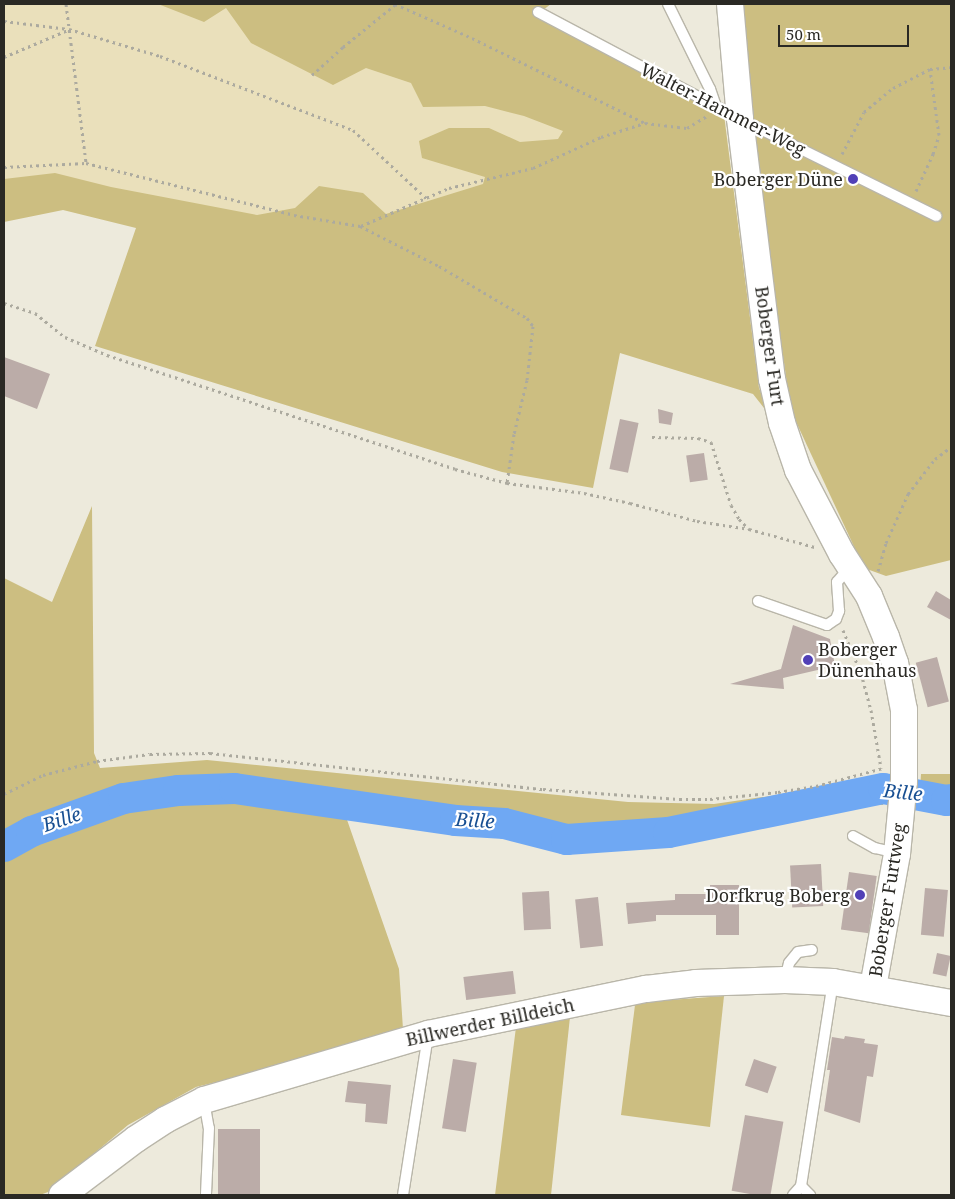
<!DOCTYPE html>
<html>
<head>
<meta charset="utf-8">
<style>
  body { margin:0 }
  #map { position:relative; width:955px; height:1199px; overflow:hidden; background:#edeadc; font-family:"Noto Serif",serif }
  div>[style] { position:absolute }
  .green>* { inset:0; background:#ccbe81 }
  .sand>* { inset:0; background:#eae0bb }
  .river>* { height:31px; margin:-15.5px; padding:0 15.5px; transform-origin:15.5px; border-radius:15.5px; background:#6fa8f3 }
  .building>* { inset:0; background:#bbaca8; transform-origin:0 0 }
  .path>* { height:3px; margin-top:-1.5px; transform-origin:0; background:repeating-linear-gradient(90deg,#acaa9f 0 2.5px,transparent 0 6.5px) }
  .roads { filter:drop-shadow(1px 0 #b9b6a9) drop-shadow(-1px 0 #b9b6a9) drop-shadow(0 1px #b9b6a9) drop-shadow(0 -1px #b9b6a9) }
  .service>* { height:10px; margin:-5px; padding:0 5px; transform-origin:5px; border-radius:5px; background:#fff }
  .tertiary>* { height:26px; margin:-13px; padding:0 13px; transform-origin:13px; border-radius:13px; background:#fff }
  .dots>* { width:14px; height:14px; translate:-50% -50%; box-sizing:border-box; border:2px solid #fff; border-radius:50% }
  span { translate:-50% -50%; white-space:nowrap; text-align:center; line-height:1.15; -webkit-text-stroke:4.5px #fff; paint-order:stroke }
  .street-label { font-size:18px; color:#2a2924 }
  .poi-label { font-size:18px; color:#2a2924 }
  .right { translate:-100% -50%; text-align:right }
  .left { translate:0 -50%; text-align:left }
  .water-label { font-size:19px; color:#184f92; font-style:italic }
  .frame { position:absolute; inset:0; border:5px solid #2a2924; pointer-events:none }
  .scale { position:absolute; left:778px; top:25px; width:131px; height:22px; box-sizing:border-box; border:2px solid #2a2924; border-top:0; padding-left:6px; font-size:15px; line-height:18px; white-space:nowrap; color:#2a2924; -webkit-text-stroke:4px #fff; paint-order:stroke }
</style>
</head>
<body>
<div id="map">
  <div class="green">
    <div style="clip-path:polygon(4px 4px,551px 4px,543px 10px,723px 107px,759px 388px,771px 417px,753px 394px,620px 353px,593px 488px,502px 472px,95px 346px,136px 228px,63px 210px,4px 222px)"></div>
    <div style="clip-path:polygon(740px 4px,951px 4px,951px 560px,886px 576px,864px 568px,791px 411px,754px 156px)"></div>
    <div style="clip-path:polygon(92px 506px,94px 753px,100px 768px,207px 760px,628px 802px,714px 804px,819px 789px,880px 774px,883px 805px,863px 805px,779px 815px,671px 839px,564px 848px,502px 833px,345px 814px,399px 969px,403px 1029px,314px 1058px,196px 1087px,128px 1125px,48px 1192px,40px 1195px,4px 1195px,4px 578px,52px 602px)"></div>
    <div style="clip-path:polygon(921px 774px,951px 774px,951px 787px,920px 789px)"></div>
    <div style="clip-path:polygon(724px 996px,710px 1127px,621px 1115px,635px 1005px,656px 1001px)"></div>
    <div style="clip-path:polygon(570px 1017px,551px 1195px,495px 1195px,516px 1027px)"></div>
  </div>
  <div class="sand">
    <div style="clip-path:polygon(4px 4px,158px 4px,204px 22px,226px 8px,251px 43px,333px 85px,366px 68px,411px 83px,423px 107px,485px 106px,524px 116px,563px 131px,558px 139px,520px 142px,489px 128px,449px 128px,419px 141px,422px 158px,485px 177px,483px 184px,386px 214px,363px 193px,319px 186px,295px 208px,257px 215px,111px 187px,55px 173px,4px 179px)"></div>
  </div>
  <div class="river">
    <div style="left:4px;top:846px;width:31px;rotate:-29deg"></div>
    <div style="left:31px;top:831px;width:98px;rotate:-19.7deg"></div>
    <div style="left:123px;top:798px;width:56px;rotate:-8.3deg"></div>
    <div style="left:178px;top:790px;width:56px;rotate:-2deg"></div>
    <div style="left:234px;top:788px;width:223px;rotate:8.2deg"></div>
    <div style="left:455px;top:820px;width:49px;rotate:3.5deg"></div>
    <div style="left:504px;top:823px;width:64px;rotate:14.5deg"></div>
    <div style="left:566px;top:839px;width:102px;rotate:-3.9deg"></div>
    <div style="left:668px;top:832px;width:219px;rotate:-11.6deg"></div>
    <div style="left:883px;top:788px;width:64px;rotate:10.8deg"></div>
    <div style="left:946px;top:800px;width:5px;rotate:-11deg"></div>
  </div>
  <div class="building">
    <div style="clip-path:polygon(4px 357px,50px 374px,37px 409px,4px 396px)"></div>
    <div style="clip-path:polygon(658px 409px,673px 413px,671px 425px,659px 423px)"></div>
    <div style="left:620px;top:419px;width:19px;height:51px;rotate:12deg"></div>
    <div style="left:704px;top:453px;width:27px;height:18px;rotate:82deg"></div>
    <div style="clip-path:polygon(936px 591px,951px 600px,951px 620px,927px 607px)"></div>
    <div style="clip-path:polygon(793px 625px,830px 639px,835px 666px,783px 678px,784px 689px,730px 684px,781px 669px)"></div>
    <div style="left:937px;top:657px;width:46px;height:22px;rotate:75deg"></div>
    <div style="left:821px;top:864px;width:42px;height:31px;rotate:87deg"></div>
    <div style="left:849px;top:872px;width:28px;height:58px;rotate:8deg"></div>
    <div style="clip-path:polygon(710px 885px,739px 885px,739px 935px,716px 935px,716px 915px,656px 915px,656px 921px,628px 924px,626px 903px,675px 900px,675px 894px,710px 894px)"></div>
    <div style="left:925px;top:888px;width:23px;height:47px;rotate:5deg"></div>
    <div style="left:549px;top:891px;width:38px;height:27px;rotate:87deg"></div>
    <div style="left:598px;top:897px;width:49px;height:23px;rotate:84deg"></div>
    <div style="left:937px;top:953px;width:14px;height:21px;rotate:12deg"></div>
    <div style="left:513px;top:971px;width:23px;height:50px;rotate:83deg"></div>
    <div style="clip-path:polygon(845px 1036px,865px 1039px,864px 1043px,878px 1045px,873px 1077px,867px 1076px,860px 1123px,824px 1111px,830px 1070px,827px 1070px,832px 1037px,844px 1039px)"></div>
    <div style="left:453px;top:1059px;width:24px;height:70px;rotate:9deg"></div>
    <div style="left:754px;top:1059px;width:24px;height:28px;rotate:19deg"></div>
    <div style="clip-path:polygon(348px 1081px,391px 1085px,387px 1124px,365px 1122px,366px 1104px,345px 1102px)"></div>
    <div style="left:745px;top:1115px;width:39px;height:77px;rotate:10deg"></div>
    <div style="left:218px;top:1129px;width:42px;height:66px"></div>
  </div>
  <div class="path">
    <div style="left:66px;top:4px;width:160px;rotate:82.8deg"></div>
    <div style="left:395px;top:4px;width:84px;rotate:23.8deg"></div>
    <div style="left:472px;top:38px;width:193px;rotate:26.2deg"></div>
    <div style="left:645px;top:123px;width:42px;rotate:6.8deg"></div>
    <div style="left:687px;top:128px;width:23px;rotate:-31deg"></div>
    <div style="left:4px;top:21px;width:65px;rotate:7deg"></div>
    <div style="left:69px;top:29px;width:95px;rotate:16.5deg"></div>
    <div style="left:160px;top:56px;width:207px;rotate:21deg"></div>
    <div style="left:353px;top:130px;width:100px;rotate:43deg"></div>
    <div style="left:4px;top:57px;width:69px;rotate:-22.9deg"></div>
    <div style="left:312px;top:75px;width:42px;rotate:-42.1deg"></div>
    <div style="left:343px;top:47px;width:68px;rotate:-39.1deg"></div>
    <div style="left:842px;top:154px;width:47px;rotate:-62.4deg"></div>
    <div style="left:864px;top:112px;width:38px;rotate:-40deg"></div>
    <div style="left:893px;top:88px;width:42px;rotate:-27.2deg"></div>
    <div style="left:930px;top:69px;width:21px;rotate:-5deg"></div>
    <div style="left:4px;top:167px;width:82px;rotate:-2.8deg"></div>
    <div style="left:86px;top:163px;width:214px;rotate:14deg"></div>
    <div style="left:294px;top:215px;width:67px;rotate:9.5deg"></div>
    <div style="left:360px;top:226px;width:89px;rotate:26.9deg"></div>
    <div style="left:439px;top:266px;width:102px;rotate:30.6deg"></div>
    <div style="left:527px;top:318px;width:10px;rotate:53deg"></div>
    <div style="left:533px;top:326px;width:54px;rotate:96.3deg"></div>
    <div style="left:527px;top:380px;width:56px;rotate:103.5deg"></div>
    <div style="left:514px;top:434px;width:49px;rotate:98.1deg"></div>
    <div style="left:916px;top:191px;width:41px;rotate:-65.3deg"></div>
    <div style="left:933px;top:154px;width:20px;rotate:-72deg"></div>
    <div style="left:939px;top:135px;width:67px;rotate:-97.8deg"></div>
    <div style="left:361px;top:226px;width:96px;rotate:-23.4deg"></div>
    <div style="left:449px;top:188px;width:86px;rotate:-13.4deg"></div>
    <div style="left:533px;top:168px;width:75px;rotate:-24.5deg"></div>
    <div style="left:601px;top:137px;width:46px;rotate:-17.7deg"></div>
    <div style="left:4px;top:303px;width:33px;rotate:18deg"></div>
    <div style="left:35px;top:313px;width:38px;rotate:39deg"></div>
    <div style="left:65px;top:337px;width:46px;rotate:23.2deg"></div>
    <div style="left:107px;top:355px;width:366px;rotate:18.1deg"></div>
    <div style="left:455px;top:469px;width:54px;rotate:15.1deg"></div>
    <div style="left:507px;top:483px;width:78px;rotate:7.4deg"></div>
    <div style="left:584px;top:493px;width:47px;rotate:12.3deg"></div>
    <div style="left:630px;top:503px;width:69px;rotate:15deg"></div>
    <div style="left:697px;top:521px;width:53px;rotate:8.7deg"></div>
    <div style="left:749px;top:529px;width:68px;rotate:15.3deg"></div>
    <div style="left:652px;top:437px;width:46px;rotate:1.2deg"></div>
    <div style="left:698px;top:438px;width:14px;rotate:17deg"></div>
    <div style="left:711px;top:442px;width:66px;rotate:72.4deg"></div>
    <div style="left:731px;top:505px;width:16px;rotate:60deg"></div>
    <div style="left:739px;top:519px;width:13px;rotate:45deg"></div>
    <div style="left:878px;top:571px;width:29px;rotate:-74deg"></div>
    <div style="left:886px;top:543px;width:54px;rotate:-65.8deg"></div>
    <div style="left:908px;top:494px;width:44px;rotate:-52.4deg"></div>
    <div style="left:935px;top:459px;width:20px;rotate:-37deg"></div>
    <div style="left:843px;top:630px;width:47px;rotate:67.3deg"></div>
    <div style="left:861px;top:673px;width:38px;rotate:75deg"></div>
    <div style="left:871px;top:710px;width:59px;rotate:80.2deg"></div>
    <div style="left:4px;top:794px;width:43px;rotate:-26deg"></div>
    <div style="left:43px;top:775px;width:56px;rotate:-14.5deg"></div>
    <div style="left:97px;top:761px;width:53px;rotate:-7.5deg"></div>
    <div style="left:150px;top:754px;width:60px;rotate:-1deg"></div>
    <div style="left:210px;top:753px;width:335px;rotate:6.2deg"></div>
    <div style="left:543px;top:789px;width:136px;rotate:4.2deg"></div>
    <div style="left:679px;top:799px;width:31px"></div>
    <div style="left:710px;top:799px;width:68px;rotate:-5.9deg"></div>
    <div style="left:778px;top:792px;width:38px;rotate:-9deg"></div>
    <div style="left:816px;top:786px;width:69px;rotate:-15deg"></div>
  </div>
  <div class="roads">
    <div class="service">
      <div style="left:668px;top:4px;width:95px;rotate:63.7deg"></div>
      <div style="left:710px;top:89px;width:18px;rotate:71deg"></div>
      <div style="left:538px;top:12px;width:229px;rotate:27.9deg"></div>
      <div style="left:740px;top:119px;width:219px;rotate:26.3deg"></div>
      <div style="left:758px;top:601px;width:73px;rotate:19.2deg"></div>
      <div style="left:827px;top:625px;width:11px;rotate:-34deg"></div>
      <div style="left:836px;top:619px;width:9px;rotate:-69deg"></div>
      <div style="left:839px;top:611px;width:29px;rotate:-94deg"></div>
      <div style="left:837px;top:582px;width:20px;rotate:-49deg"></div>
      <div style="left:853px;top:836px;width:25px;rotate:29deg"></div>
      <div style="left:875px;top:848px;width:22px;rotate:13deg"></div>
      <div style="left:785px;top:979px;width:16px;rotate:-76deg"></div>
      <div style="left:789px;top:963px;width:14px;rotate:-51deg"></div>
      <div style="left:798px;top:952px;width:14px;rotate:-8deg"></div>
      <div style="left:204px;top:1101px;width:27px;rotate:80deg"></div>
      <div style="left:209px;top:1128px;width:67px;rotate:92.6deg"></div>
      <div style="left:801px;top:1186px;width:13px;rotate:45deg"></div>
      <div style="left:403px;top:1195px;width:161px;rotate:-81.1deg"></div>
      <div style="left:793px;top:1195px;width:12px;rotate:-48deg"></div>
      <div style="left:801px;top:1186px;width:206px;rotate:-81.1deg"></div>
    </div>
    <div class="tertiary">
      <div style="left:730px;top:4px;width:115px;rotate:85deg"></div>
      <div style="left:740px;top:119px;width:262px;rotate:83deg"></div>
      <div style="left:772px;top:379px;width:45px;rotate:77.2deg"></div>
      <div style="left:782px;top:423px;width:50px;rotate:71.2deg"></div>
      <div style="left:798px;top:470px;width:95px;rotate:62.4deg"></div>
      <div style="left:842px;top:554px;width:50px;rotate:57.3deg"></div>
      <div style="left:869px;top:596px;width:44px;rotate:67.5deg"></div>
      <div style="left:886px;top:637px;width:28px;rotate:71deg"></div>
      <div style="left:895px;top:663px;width:48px;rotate:79.2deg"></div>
      <div style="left:904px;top:710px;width:70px;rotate:90deg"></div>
      <div style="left:904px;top:780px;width:74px;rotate:95.4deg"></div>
      <div style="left:897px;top:854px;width:135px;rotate:100.2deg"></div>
      <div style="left:62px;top:1195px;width:93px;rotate:-37.1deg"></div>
      <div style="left:136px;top:1139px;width:35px;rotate:-33deg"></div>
      <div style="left:165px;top:1120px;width:44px;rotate:-27.1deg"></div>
      <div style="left:204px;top:1100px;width:234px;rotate:-16.4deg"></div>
      <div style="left:428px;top:1034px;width:223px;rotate:-11.7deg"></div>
      <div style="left:646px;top:989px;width:50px;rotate:-6.8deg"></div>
      <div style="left:696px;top:983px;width:89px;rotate:-1.9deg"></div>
      <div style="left:785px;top:980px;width:48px;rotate:2.4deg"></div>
      <div style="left:833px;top:982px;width:120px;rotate:10.1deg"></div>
    </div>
  </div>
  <div class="dots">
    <div style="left:853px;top:179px;background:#5140b7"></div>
    <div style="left:808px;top:660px;background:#5140b7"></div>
    <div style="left:860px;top:895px;background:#5140b7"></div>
  </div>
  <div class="street-label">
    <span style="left:723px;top:109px;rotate:27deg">Walter-Hammer-Weg</span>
    <span style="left:770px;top:346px;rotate:82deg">Boberger Furt</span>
    <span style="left:887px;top:900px;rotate:-81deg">Boberger Furtweg</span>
    <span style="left:490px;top:1022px;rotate:-12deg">Billwerder Billdeich</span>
  </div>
  <div class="poi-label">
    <span class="right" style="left:843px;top:179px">Boberger Düne</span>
    <span class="left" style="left:818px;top:660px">Boberger<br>Dünenhaus</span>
    <span class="right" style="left:850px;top:895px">Dorfkrug Boberg</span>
  </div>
  <div class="water-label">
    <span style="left:903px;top:793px;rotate:6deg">Bille</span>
    <span style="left:62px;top:820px;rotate:-19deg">Bille</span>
    <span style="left:475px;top:821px;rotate:4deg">Bille</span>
  </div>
  <div class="frame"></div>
  <div class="scale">50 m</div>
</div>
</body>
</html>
